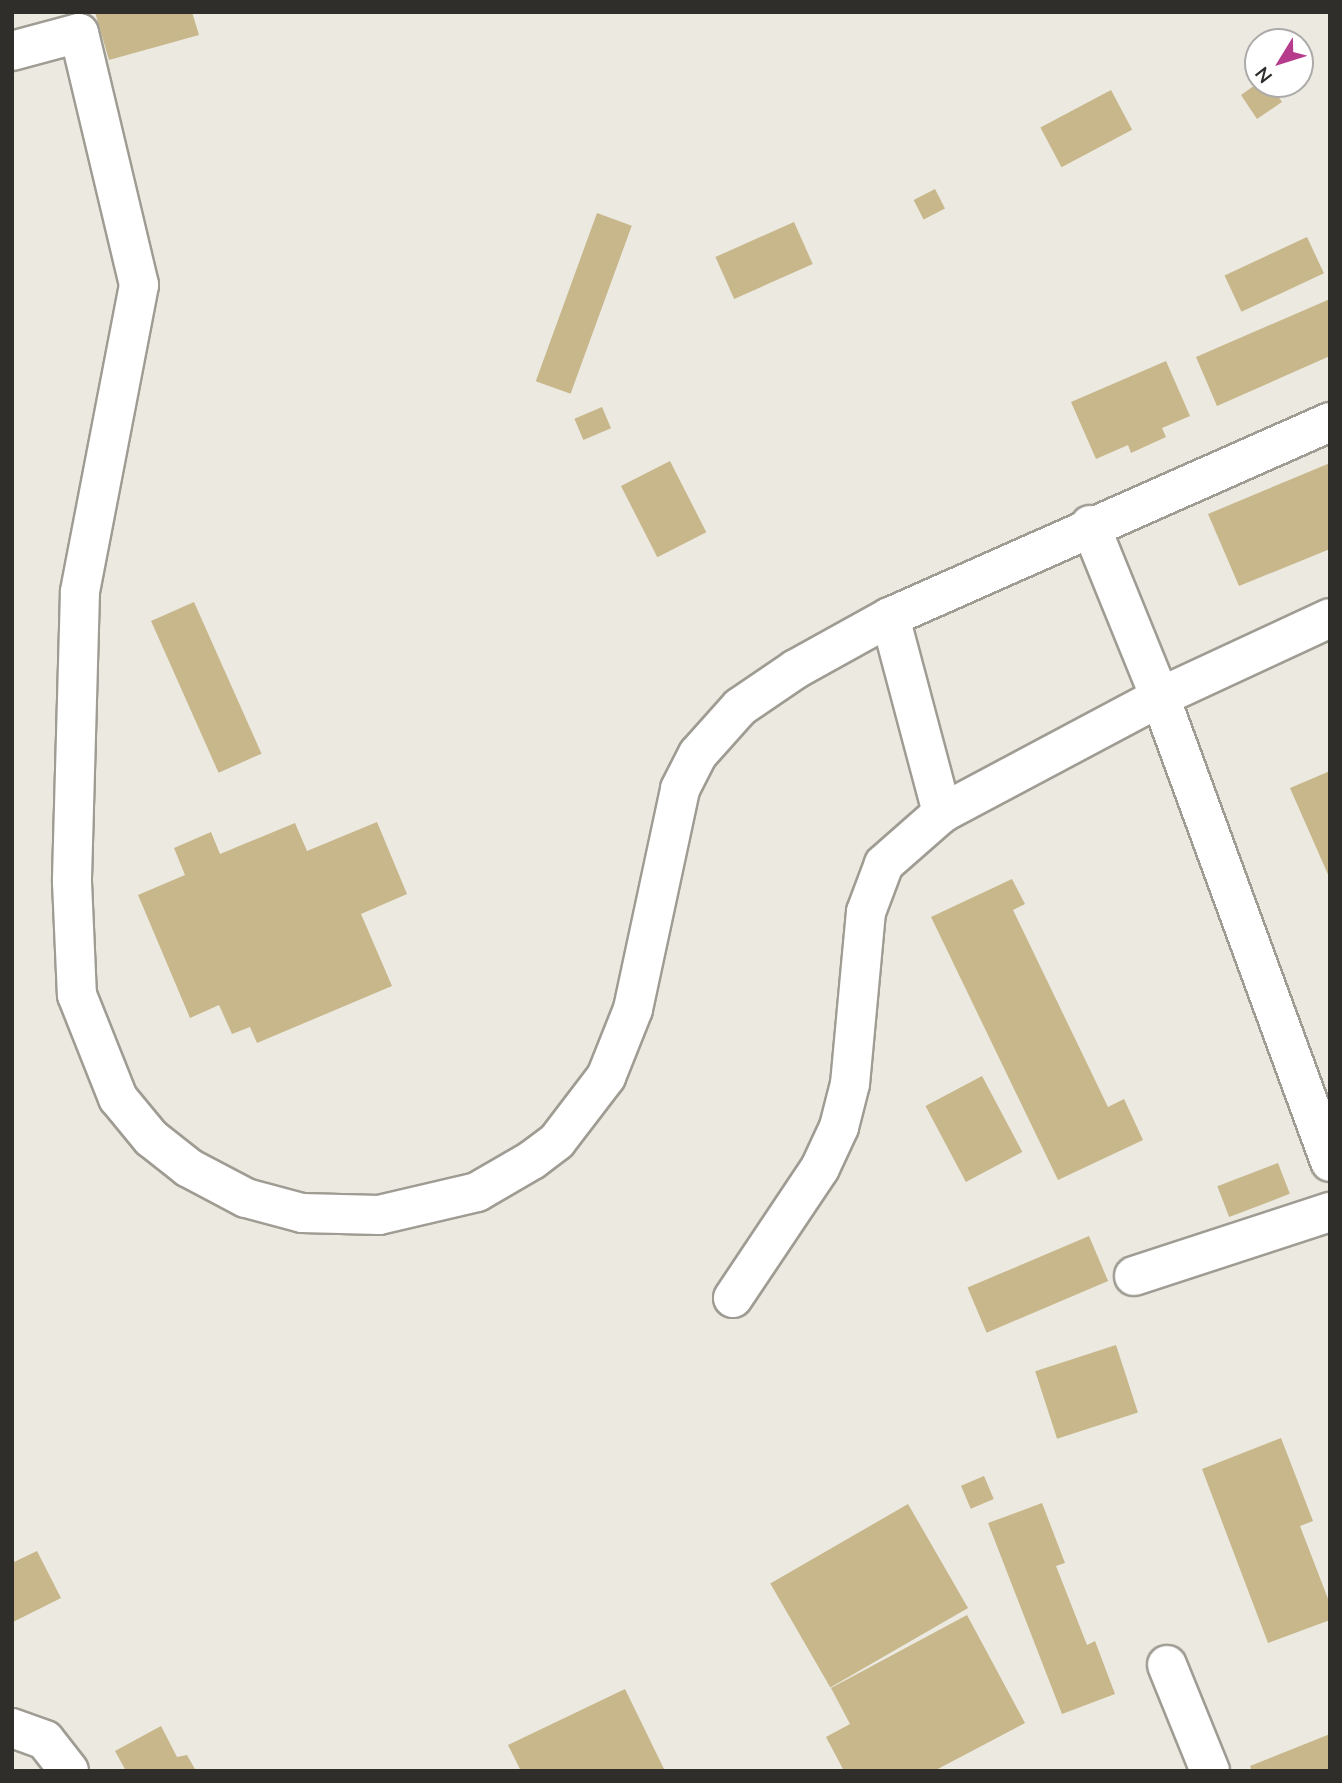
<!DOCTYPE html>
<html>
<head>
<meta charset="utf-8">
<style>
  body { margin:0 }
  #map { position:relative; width:1342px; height:1783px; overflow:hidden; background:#ece9e0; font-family:"Nunito Sans",sans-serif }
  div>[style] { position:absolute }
  .building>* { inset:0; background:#c7b78b; transform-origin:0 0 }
  .roads { filter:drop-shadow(2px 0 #9f9c93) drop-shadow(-2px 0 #9f9c93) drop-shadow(0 2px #9f9c93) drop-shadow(0 -2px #9f9c93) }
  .minor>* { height:38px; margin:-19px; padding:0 19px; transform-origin:19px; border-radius:19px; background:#fff }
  span { translate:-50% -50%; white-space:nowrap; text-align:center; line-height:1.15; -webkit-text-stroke:5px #fff; paint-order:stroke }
  .frame { position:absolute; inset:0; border:14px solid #2f2e2b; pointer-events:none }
  .north { position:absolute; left:1244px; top:28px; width:70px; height:70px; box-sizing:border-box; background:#fff; border:2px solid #acabaa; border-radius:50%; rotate:232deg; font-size:19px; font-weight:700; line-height:28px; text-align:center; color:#2f2e2b }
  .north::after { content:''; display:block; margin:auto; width:24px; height:32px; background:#b63b8d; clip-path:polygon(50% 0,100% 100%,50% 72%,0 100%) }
</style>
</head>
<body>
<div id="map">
  <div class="building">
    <div style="clip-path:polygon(95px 12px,192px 12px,199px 35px,109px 60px)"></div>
    <div style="clip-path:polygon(1258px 83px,1270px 84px,1282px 102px,1257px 119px,1241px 95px)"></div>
    <div style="left:1111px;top:90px;width:45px;height:80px;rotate:62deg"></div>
    <div style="left:935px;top:189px;width:22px;height:24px;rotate:63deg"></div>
    <div style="left:597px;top:213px;width:37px;height:179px;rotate:20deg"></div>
    <div style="left:794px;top:222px;width:46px;height:86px;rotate:66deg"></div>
    <div style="left:1307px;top:237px;width:40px;height:91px;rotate:65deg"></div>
    <div style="clip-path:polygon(1330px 299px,1330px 356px,1217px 406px,1196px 357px)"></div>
    <div style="clip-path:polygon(1166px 361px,1190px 416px,1162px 428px,1166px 437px,1131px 453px,1128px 445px,1096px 459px,1071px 402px)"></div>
    <div style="left:602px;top:407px;width:23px;height:30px;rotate:67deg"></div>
    <div style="left:670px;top:461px;width:80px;height:55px;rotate:63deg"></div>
    <div style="clip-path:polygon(1330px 463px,1330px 549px,1239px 586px,1208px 514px)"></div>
    <div style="left:194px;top:602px;width:166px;height:47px;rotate:66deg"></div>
    <div style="clip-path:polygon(1330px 771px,1330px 879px,1290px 788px)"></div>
    <div style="clip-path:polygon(377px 822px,407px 894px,361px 914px,392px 986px,257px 1043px,250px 1027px,232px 1034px,219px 1005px,190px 1018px,138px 895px,185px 875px,174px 848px,211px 832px,220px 854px,295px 823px,307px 851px)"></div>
    <div style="clip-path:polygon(1012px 879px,1025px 904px,1013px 910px,1108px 1107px,1124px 1099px,1143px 1140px,1058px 1180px,931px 917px)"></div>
    <div style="left:982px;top:1076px;width:86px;height:64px;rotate:62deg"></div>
    <div style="left:1278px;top:1163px;width:33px;height:65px;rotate:69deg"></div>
    <div style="left:1089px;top:1236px;width:49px;height:132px;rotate:67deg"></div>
    <div style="left:1116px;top:1345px;width:71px;height:85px;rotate:72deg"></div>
    <div style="clip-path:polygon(1281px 1438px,1313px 1521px,1300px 1526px,1330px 1604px,1330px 1620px,1268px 1643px,1202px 1469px)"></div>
    <div style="left:984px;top:1476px;width:25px;height:25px;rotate:67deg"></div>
    <div style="clip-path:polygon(1042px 1503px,1065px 1563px,1056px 1566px,1087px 1645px,1095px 1641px,1115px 1694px,1062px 1714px,988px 1523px)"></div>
    <div style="left:908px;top:1504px;width:120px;height:159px;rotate:60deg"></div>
    <div style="clip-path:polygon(37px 1551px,61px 1598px,13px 1622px,12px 1563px)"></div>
    <div style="clip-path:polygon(967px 1615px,1025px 1723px,934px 1771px,844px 1771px,826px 1737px,850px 1724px,831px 1688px)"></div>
    <div style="clip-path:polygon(625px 1689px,665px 1771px,521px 1771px,508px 1745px)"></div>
    <div style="clip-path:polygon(161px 1726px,177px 1757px,187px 1755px,196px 1771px,126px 1771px,115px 1751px)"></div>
    <div style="clip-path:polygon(1330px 1734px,1330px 1771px,1252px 1771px,1250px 1766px)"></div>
  </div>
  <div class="roads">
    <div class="minor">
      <div style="left:12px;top:51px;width:69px;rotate:-15deg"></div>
      <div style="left:79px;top:33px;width:259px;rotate:76.6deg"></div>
      <div style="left:139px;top:285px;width:313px;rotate:100.9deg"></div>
      <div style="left:80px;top:592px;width:290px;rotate:91.6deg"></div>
      <div style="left:72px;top:882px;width:113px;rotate:87.5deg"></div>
      <div style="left:77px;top:995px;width:111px;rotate:68.3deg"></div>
      <div style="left:118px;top:1098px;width:52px;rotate:50.5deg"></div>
      <div style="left:151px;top:1138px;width:48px;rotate:38.3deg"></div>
      <div style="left:189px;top:1168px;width:64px;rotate:27.8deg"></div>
      <div style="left:246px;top:1198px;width:58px;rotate:15deg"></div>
      <div style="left:302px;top:1213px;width:77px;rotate:1.5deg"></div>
      <div style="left:379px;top:1215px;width:101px;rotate:-13.2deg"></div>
      <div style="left:477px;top:1192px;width:64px;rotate:-30.2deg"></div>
      <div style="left:532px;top:1160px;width:31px;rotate:-37deg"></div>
      <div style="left:557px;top:1141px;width:81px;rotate:-52.6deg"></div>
      <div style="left:606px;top:1077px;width:73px;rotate:-68.3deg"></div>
      <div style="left:633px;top:1009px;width:225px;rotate:-77.9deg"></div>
      <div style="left:680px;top:789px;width:39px;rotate:-63deg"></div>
      <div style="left:698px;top:754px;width:63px;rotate:-48.2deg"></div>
      <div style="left:740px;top:707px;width:68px;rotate:-34.2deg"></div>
      <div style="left:796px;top:669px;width:107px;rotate:-29deg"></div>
      <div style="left:890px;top:617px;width:481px;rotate:-23.9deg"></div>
      <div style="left:1090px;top:525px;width:186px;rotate:67.9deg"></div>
      <div style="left:1160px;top:697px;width:495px;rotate:69.9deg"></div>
      <div style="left:890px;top:617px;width:203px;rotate:75.1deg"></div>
      <div style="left:1134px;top:1276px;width:206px;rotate:-18.1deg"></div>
      <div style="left:733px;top:1298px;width:156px;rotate:-56.2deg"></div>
      <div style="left:820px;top:1168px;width:45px;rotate:-65.1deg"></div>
      <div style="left:839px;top:1127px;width:44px;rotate:-75.7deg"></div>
      <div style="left:850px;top:1084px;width:173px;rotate:-84.7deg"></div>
      <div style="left:866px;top:912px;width:51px;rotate:-69.4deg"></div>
      <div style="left:884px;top:864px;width:77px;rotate:-41.3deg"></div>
      <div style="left:942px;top:813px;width:247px;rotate:-28deg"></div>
      <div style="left:1160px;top:697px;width:187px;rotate:-24.9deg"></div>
      <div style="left:1167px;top:1665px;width:114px;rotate:67.9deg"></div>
      <div style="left:12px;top:1728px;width:35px;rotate:20deg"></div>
      <div style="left:45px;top:1740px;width:39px;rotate:52deg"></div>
    </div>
  </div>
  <div class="frame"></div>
  <div class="north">N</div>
</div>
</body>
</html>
